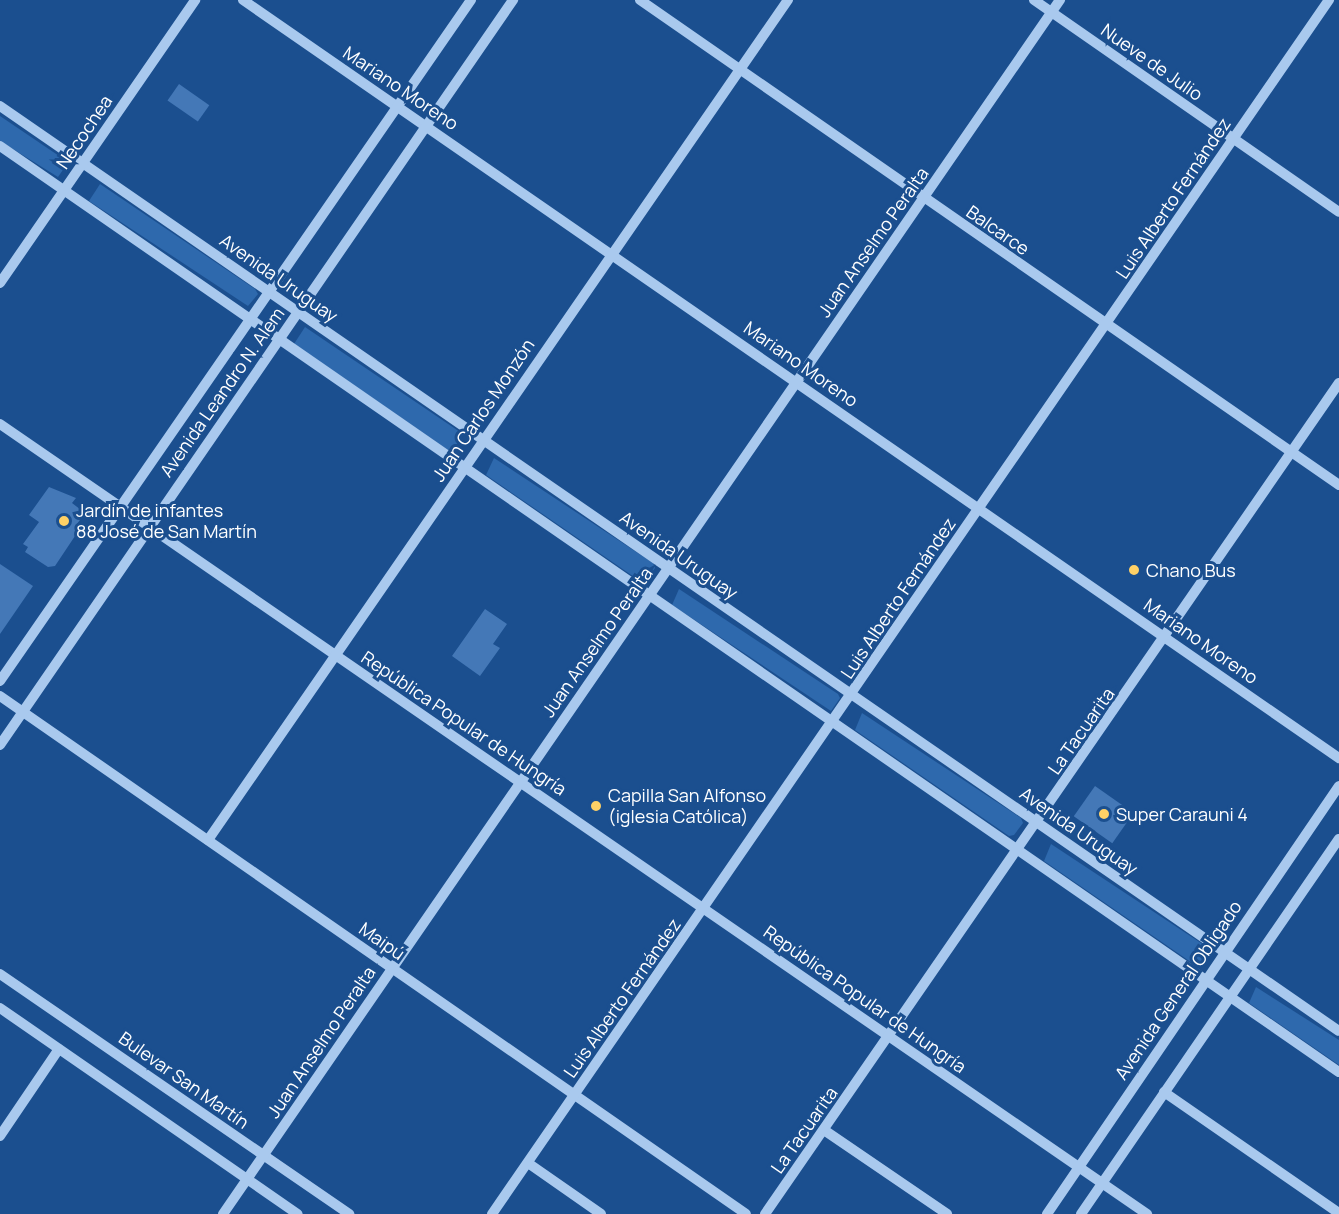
<!DOCTYPE html>
<html>
<head>
<meta charset="utf-8">
<style>
  body { margin:0 }
  #map { position:relative; width:1339px; height:1214px; overflow:hidden; background:#1b4f8f; font-family:Manrope,sans-serif }
  div>[style] { position:absolute }
  .green>* { inset:0; background:#2e69ad }
  .building>* { inset:0; background:#4478b7; transform-origin:0 0 }
  .minor>* { height:10px; margin:-5px; padding:0 5px; transform-origin:5px; border-radius:5px; background:#a9c9ee }
  .dots>* { width:16px; height:16px; translate:-50% -50%; box-sizing:border-box; border:3px solid #1b4f8f; border-radius:50% }
  span { translate:-50% -50%; white-space:nowrap; text-align:center; line-height:1.15; -webkit-text-stroke:6px #1b4f8f; paint-order:stroke }
  .street-label { font-size:18px; color:#fff }
  .poi-label { font-size:18px; color:#fff }
  .left { translate:0 -50%; text-align:left }
</style>
</head>
<body>
<div id="map">
  <div class="green">
    <div style="clip-path:polygon(0 116px,65px 160px,67px 164px,58px 177px,0 141px)"></div>
    <div style="clip-path:polygon(100px 184px,255px 289px,258px 294px,248px 306px,89px 201px)"></div>
    <div style="clip-path:polygon(305px 327px,460px 432px,462px 437px,453px 449px,448px 450px,294px 344px)"></div>
    <div style="clip-path:polygon(494px 458px,653px 563px,655px 568px,646px 580px,640px 581px,486px 475px)"></div>
    <div style="clip-path:polygon(679px 589px,838px 694px,840px 698px,831px 711px,672px 605px)"></div>
    <div style="clip-path:polygon(862px 713px,1021px 818px,1023px 823px,1014px 835px,1009px 836px,855px 730px)"></div>
    <div style="clip-path:polygon(1051px 844px,1210px 949px,1212px 954px,1203px 966px,1198px 967px,1044px 861px)"></div>
    <div style="clip-path:polygon(1256px 987px,1339px 1040px,1339px 1065px,1249px 1003px)"></div>
  </div>
  <div class="building">
    <div style="left:179px;top:84px;width:37px;height:20px;rotate:35deg"></div>
    <div style="clip-path:polygon(49px 487px,76px 498px,72px 503px,85px 513px,77px 524px,81px 527px,55px 566px,48px 567px,25px 552px,28px 547px,23px 544px,39px 522px,29px 515px)"></div>
    <div style="clip-path:polygon(0 564px,33px 586px,0 634px)"></div>
    <div style="clip-path:polygon(485px 609px,507px 624px,493px 644px,500px 648px,480px 676px,452px 656px)"></div>
    <div style="left:1095px;top:786px;width:47px;height:37px;rotate:35deg"></div>
  </div>
  <div class="minor">
    <div style="left:243px;top:0;width:1333px;rotate:34.67deg"></div>
    <div style="left:640px;top:0;width:851px;rotate:34.75deg"></div>
    <div style="left:1034px;top:0;width:371px;rotate:34.8deg"></div>
    <div style="left:0;top:106px;width:1627px;rotate:34.64deg"></div>
    <div style="left:0;top:146px;width:1628px;rotate:34.67deg"></div>
    <div style="left:0;top:283px;width:344px;rotate:-55.4deg"></div>
    <div style="left:0;top:424px;width:1393px;rotate:34.56deg"></div>
    <div style="left:0;top:681px;width:828px;rotate:-55.33deg"></div>
    <div style="left:0;top:696px;width:908px;rotate:34.77deg"></div>
    <div style="left:0;top:745px;width:905px;rotate:-55.45deg"></div>
    <div style="left:208px;top:840px;width:1021px;rotate:-55.38deg"></div>
    <div style="left:0;top:974px;width:424px;rotate:34.5deg"></div>
    <div style="left:0;top:1008px;width:362px;rotate:34.7deg"></div>
    <div style="left:1164px;top:1092px;width:213px;rotate:34.7deg"></div>
    <div style="left:824px;top:1130px;width:149px;rotate:34.3deg"></div>
    <div style="left:0;top:1136px;width:105px;rotate:-55.9deg"></div>
    <div style="left:528px;top:1163px;width:89px;rotate:34.9deg"></div>
    <div style="left:223px;top:1214px;width:1475px;rotate:-55.42deg"></div>
    <div style="left:492px;top:1214px;width:1475px;rotate:-55.42deg"></div>
    <div style="left:765px;top:1214px;width:1010px;rotate:-55.37deg"></div>
    <div style="left:1047px;top:1214px;width:518px;rotate:-55.7deg"></div>
    <div style="left:1081px;top:1214px;width:455px;rotate:-55.5deg"></div>
  </div>
  <div class="dots">
    <div style="left:64px;top:521px;background:#ffd166"></div>
    <div style="left:1134px;top:570px;background:#ffd166"></div>
    <div style="left:596px;top:806px;background:#ffd166"></div>
    <div style="left:1104px;top:814px;background:#ffd166"></div>
  </div>
  <div class="street-label">
    <span style="left:1152px;top:62px;rotate:35deg">Nueve de Julio</span>
    <span style="left:401px;top:88px;rotate:34deg">Mariano Moreno</span>
    <span style="left:84px;top:132px;rotate:-56deg">Necochea</span>
    <span style="left:1173px;top:198px;rotate:-56deg">Luis Alberto Fernández</span>
    <span style="left:998px;top:230px;rotate:35deg">Balcarce</span>
    <span style="left:873px;top:242px;rotate:-55deg">Juan Anselmo Peralta</span>
    <span style="left:279px;top:278px;rotate:35deg">Avenida Uruguay</span>
    <span style="left:801px;top:364px;rotate:35deg">Mariano Moreno</span>
    <span style="left:222px;top:392px;rotate:-55deg">Avenida Leandro N. Alem</span>
    <span style="left:483px;top:410px;rotate:-56deg">Juan Carlos Monzón</span>
    <span style="left:679px;top:555px;rotate:35deg">Avenida Uruguay</span>
    <span style="left:898px;top:598px;rotate:-56deg">Luis Alberto Fernández</span>
    <span style="left:1201px;top:641px;rotate:35deg">Mariano Moreno</span>
    <span style="left:597px;top:642px;rotate:-55deg">Juan Anselmo Peralta</span>
    <span style="left:464px;top:723px;rotate:34deg">República Popular de Hungría</span>
    <span style="left:1081px;top:731px;rotate:-55deg">La Tacuarita</span>
    <span style="left:1079px;top:831px;rotate:35deg">Avenida Uruguay</span>
    <span style="left:382px;top:941px;rotate:35deg">Maipú</span>
    <span style="left:1178px;top:990px;rotate:-56deg">Avenida General Obligado</span>
    <span style="left:622px;top:998px;rotate:-55deg">Luis Alberto Fernández</span>
    <span style="left:865px;top:999px;rotate:35deg">República Popular de Hungría</span>
    <span style="left:321px;top:1042px;rotate:-56deg">Juan Anselmo Peralta</span>
    <span style="left:184px;top:1080px;rotate:35deg">Bulevar San Martín</span>
    <span style="left:804px;top:1130px;rotate:-55deg">La Tacuarita</span>
  </div>
  <div class="poi-label">
    <span class="left" style="left:76px;top:521px">Jardín de infantes<br>88 José de San Martín</span>
    <span class="left" style="left:1146px;top:570px">Chano Bus</span>
    <span class="left" style="left:608px;top:806px">Capilla San Alfonso<br>(iglesia Católica)</span>
    <span class="left" style="left:1116px;top:814px">Super Carauni 4</span>
  </div>
</div>
</body>
</html>
